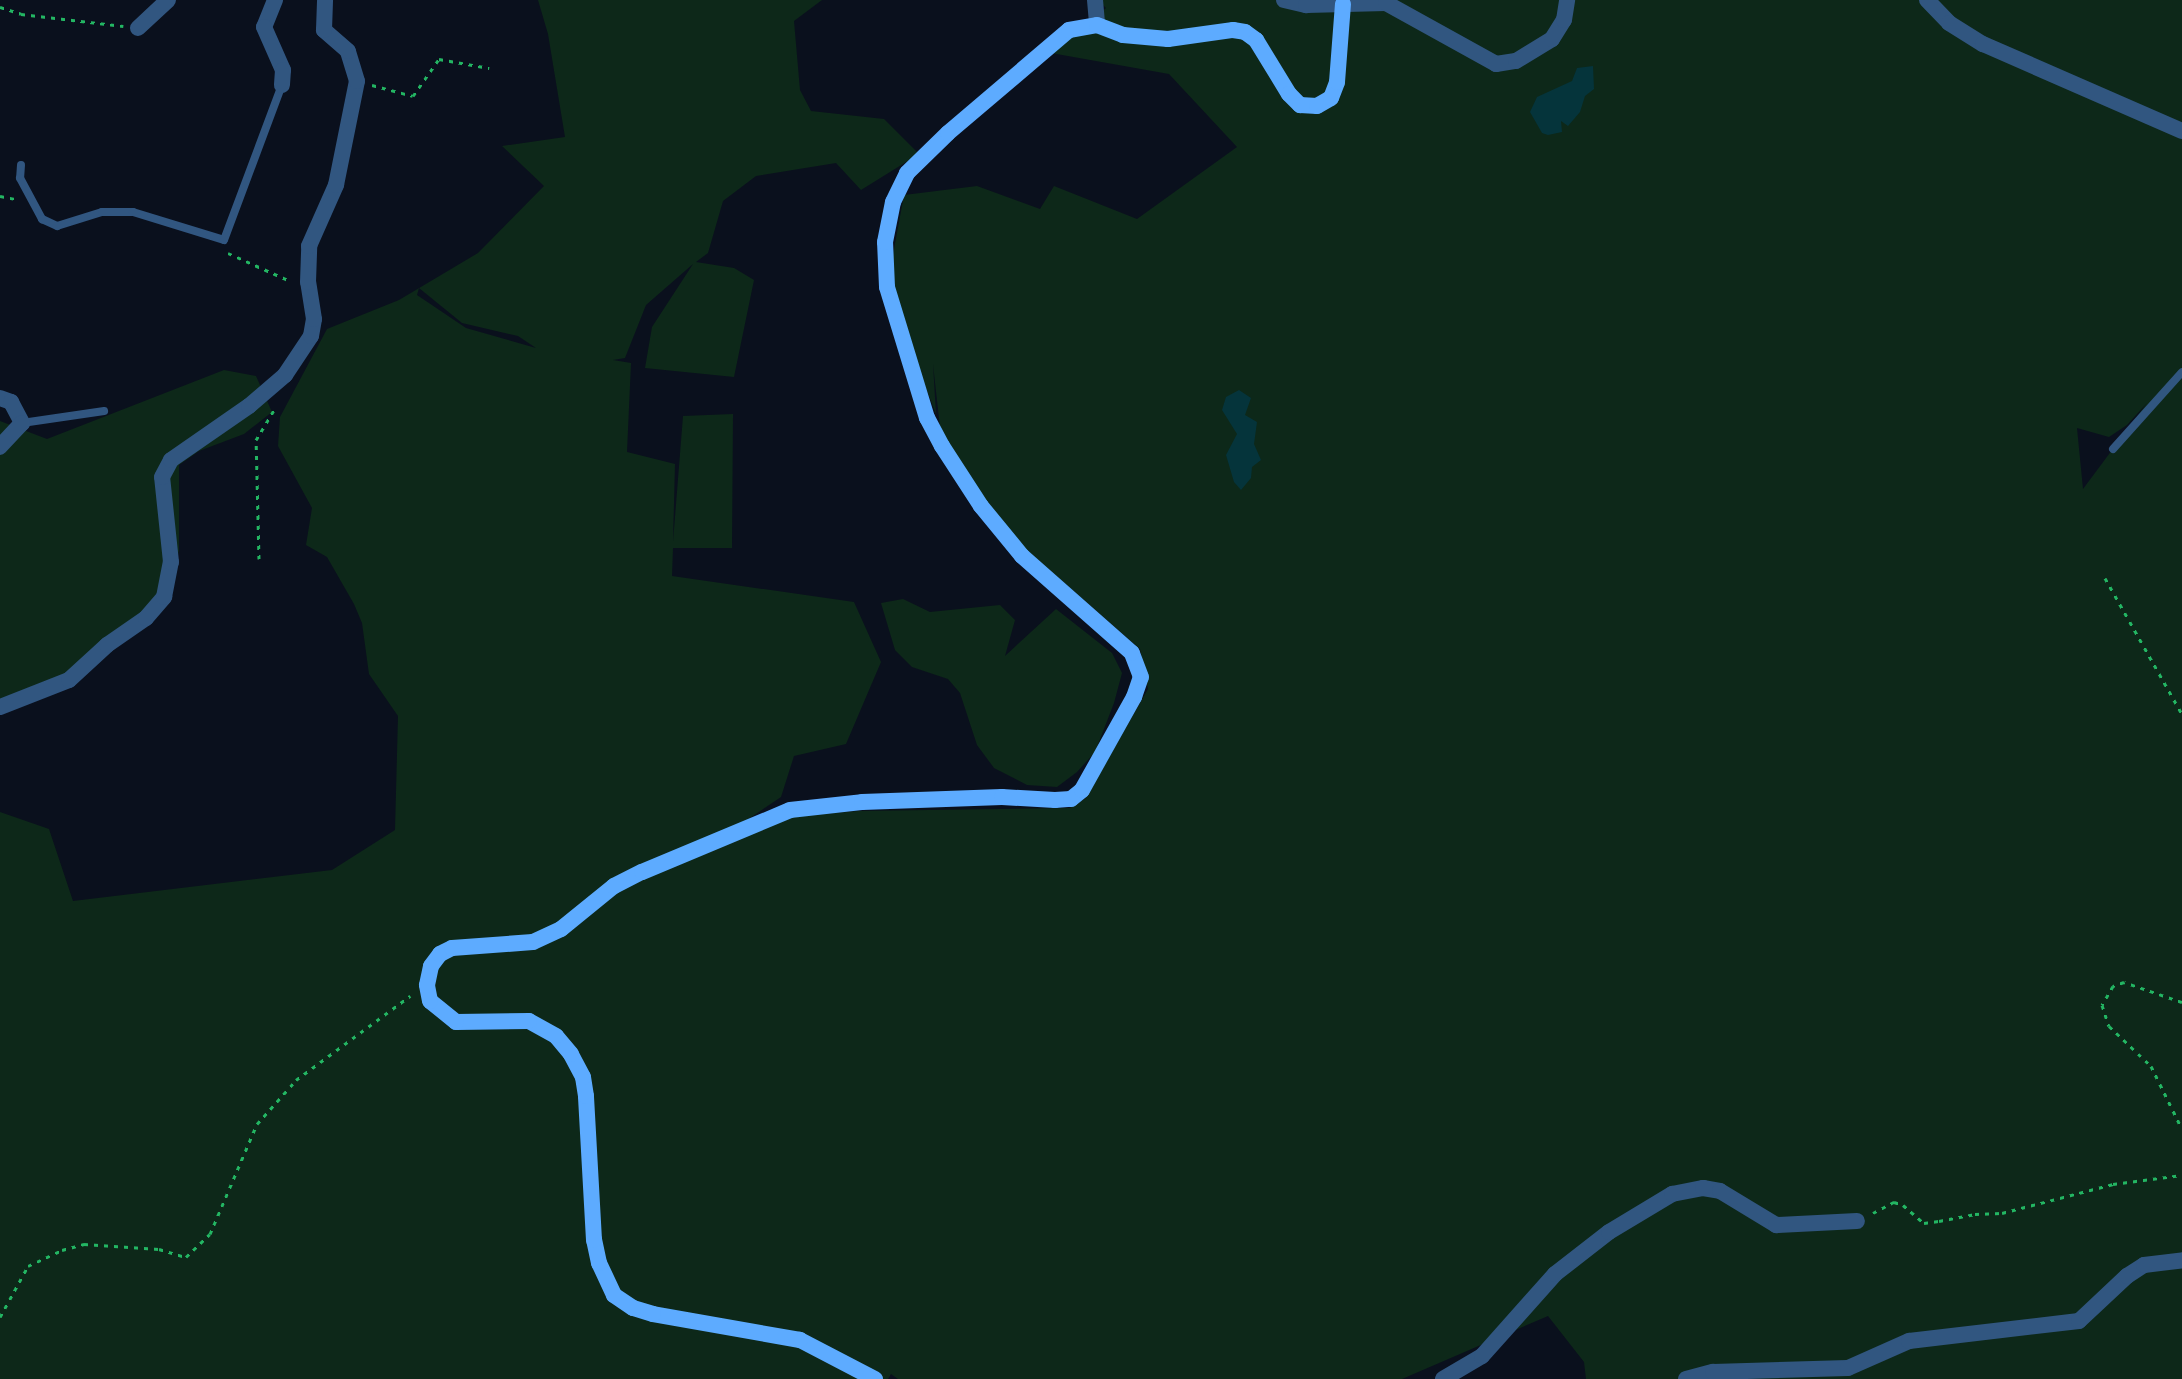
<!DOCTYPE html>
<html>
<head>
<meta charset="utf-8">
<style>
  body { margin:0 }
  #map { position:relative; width:2182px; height:1379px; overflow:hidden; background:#0a101d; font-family:"DejaVu Sans",sans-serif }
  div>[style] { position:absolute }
  .green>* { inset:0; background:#0d2819 }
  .water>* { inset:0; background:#05343b }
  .path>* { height:3px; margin-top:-1.5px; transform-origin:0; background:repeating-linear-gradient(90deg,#23b663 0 4px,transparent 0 10px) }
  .lane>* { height:8px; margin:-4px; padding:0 4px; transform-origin:4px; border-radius:4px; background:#315680 }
  .street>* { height:16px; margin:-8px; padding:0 8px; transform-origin:8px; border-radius:8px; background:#315680 }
  .secondary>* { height:16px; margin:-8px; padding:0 8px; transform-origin:8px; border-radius:8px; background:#5dabff }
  span { translate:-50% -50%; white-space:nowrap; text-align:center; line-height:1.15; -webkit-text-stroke:6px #0a101d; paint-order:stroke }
</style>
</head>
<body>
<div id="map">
  <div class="green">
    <div style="clip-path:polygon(evenodd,538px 0,822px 0,794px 21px,800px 90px,811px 111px,884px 119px,919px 154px,861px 190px,836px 163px,756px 176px,723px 201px,708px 253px,696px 262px,734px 268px,754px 280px,734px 377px,645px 368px,652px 327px,693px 264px,646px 305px,625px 358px,613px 360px,631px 363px,627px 452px,675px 464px,673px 542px,683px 416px,733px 414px,732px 548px,673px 548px,672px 576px,854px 602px,881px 662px,846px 744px,794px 756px,781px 797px,713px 843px,788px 817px,858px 811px,1070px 808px,1086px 798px,1148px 689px,1140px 649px,1012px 537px,942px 446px,933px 364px,936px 414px,887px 287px,904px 195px,977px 186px,1040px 209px,1054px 186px,1137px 219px,1237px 147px,1169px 74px,1051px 53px,1106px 8px,1098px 0,2182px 0,2182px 1379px,1586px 1379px,1584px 1362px,1548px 1316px,1402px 1379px,898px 1379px,891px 1374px,888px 1379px,0 1379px,0 812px,49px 829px,73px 901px,332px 870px,395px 830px,398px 716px,369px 674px,362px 623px,354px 604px,327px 557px,306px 545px,312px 508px,278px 446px,280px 417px,327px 329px,399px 300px,478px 253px,544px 186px,502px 146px,565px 137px,548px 34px,538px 0,419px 288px,462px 323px,518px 336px,536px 348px,466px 328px,417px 295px,419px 288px,538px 0,2147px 403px,2083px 489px,2077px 428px,2109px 437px,2127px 425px,2147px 403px)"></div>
    <div style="clip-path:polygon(224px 370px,256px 376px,272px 412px,244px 434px,199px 451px,179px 465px,179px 551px,164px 597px,68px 678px,0 704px,0 421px,47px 439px)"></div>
    <div style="clip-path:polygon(903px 599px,930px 612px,1000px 605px,1015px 620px,1005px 656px,1056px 609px,1112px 653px,1122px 673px,1114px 703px,1095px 752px,1077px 772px,1057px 787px,1027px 785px,994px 768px,977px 745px,960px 693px,948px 679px,912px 667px,895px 650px,881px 603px)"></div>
  </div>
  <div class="water">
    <div style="clip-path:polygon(1593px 66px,1594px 89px,1585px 96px,1580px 112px,1568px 126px,1561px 121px,1562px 132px,1548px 135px,1542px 133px,1530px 112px,1537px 97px,1572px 81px,1577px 68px)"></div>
    <div style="clip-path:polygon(1239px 390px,1251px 398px,1245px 415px,1257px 422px,1254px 444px,1261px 460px,1252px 467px,1251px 478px,1241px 490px,1234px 482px,1226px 455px,1237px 434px,1222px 410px,1226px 397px)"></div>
  </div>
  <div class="path">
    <div style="left:0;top:7px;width:22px;rotate:18deg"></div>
    <div style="left:21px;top:14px;width:103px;rotate:6.7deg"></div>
    <div style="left:372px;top:85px;width:42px;rotate:15deg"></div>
    <div style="left:413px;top:96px;width:45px;rotate:-54.9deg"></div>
    <div style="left:439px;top:59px;width:51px;rotate:10.2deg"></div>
    <div style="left:0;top:196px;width:15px;rotate:11deg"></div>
    <div style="left:228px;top:253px;width:68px;rotate:24.3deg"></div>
    <div style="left:259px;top:559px;width:119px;rotate:-91.4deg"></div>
    <div style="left:256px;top:440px;width:39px;rotate:-59deg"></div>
    <div style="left:2105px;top:578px;width:156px;rotate:60.5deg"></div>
    <div style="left:2182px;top:1002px;width:61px;rotate:-161deg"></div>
    <div style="left:2124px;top:982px;width:12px;rotate:160deg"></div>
    <div style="left:2113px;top:986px;width:22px;rotate:120deg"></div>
    <div style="left:2102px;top:1005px;width:22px;rotate:72deg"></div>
    <div style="left:2109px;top:1026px;width:58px;rotate:43.6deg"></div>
    <div style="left:2151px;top:1066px;width:70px;rotate:63.8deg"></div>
    <div style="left:1873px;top:1213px;width:24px;rotate:-28deg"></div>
    <div style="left:1894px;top:1202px;width:9px;rotate:18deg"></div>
    <div style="left:1903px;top:1205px;width:28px;rotate:41deg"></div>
    <div style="left:1924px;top:1223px;width:15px;rotate:-8deg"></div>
    <div style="left:1939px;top:1221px;width:37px;rotate:-11deg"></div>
    <div style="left:1975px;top:1214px;width:27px;rotate:-2deg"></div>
    <div style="left:2002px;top:1213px;width:115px;rotate:-14.6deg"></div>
    <div style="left:2113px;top:1184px;width:70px;rotate:-7.4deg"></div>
    <div style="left:0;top:1317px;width:58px;rotate:-61.2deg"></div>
    <div style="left:28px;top:1266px;width:38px;rotate:-25deg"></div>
    <div style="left:62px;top:1250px;width:23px;rotate:-15deg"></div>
    <div style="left:84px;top:1244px;width:75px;rotate:3.8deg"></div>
    <div style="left:159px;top:1249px;width:28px;rotate:17deg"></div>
    <div style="left:186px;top:1257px;width:33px;rotate:-44deg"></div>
    <div style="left:210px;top:1234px;width:120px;rotate:-66.9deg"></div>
    <div style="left:257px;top:1124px;width:59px;rotate:-48.4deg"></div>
    <div style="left:296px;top:1080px;width:142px;rotate:-36.4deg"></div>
  </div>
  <div class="lane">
    <div style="left:21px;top:165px;width:13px;rotate:94deg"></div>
    <div style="left:20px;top:178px;width:47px;rotate:61.8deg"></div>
    <div style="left:42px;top:219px;width:17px;rotate:25deg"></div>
    <div style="left:57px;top:226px;width:47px;rotate:-17.3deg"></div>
    <div style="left:102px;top:212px;width:31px"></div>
    <div style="left:133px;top:212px;width:95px;rotate:17.1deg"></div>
    <div style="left:224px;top:240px;width:165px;rotate:-69.5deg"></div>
    <div style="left:22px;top:423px;width:83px;rotate:-8.3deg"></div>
    <div style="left:2113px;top:449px;width:103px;rotate:-48.1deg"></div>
  </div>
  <div class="street">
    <div style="left:275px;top:0;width:29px;rotate:112deg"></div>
    <div style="left:264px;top:27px;width:47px;rotate:66.2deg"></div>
    <div style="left:283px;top:70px;width:15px;rotate:94deg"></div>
    <div style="left:1095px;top:0;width:25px;rotate:85deg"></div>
    <div style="left:1284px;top:0;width:23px;rotate:13deg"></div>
    <div style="left:1306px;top:5px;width:80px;rotate:-1.4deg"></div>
    <div style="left:1386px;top:3px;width:126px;rotate:29deg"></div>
    <div style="left:1496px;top:64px;width:20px;rotate:-9deg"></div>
    <div style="left:1516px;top:61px;width:42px;rotate:-31.4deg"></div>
    <div style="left:1552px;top:39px;width:22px;rotate:-58deg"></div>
    <div style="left:1564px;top:20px;width:20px;rotate:-81deg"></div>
    <div style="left:1927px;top:0;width:32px;rotate:46deg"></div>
    <div style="left:1949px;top:23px;width:40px;rotate:32deg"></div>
    <div style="left:1983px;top:44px;width:217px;rotate:23.6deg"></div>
    <div style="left:138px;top:28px;width:41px;rotate:-43deg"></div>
    <div style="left:0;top:398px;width:12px;rotate:20deg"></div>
    <div style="left:11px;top:402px;width:24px;rotate:62deg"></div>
    <div style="left:22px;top:423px;width:33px;rotate:133deg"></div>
    <div style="left:0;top:707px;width:74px;rotate:-21.4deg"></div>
    <div style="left:69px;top:680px;width:52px;rotate:-42.6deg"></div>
    <div style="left:107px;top:645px;width:47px;rotate:-34.7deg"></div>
    <div style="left:146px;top:618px;width:28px;rotate:-49deg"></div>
    <div style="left:164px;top:597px;width:36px;rotate:-79deg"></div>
    <div style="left:171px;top:562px;width:85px;rotate:-96deg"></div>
    <div style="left:162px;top:477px;width:19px;rotate:-62deg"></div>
    <div style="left:171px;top:460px;width:95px;rotate:-34.7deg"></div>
    <div style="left:249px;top:406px;width:48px;rotate:-40.7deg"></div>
    <div style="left:285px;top:375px;width:47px;rotate:-56.3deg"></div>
    <div style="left:311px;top:336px;width:17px;rotate:-80deg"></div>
    <div style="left:314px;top:319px;width:37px;rotate:-99deg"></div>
    <div style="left:308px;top:282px;width:36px;rotate:-88deg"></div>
    <div style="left:309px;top:246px;width:67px;rotate:-66.1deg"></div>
    <div style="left:336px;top:185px;width:106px;rotate:-78.6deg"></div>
    <div style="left:357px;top:81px;width:31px;rotate:-107deg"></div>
    <div style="left:348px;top:51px;width:32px;rotate:-139deg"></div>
    <div style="left:324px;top:30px;width:30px;rotate:-88deg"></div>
    <div style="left:1443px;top:1379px;width:45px;rotate:-30.5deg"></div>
    <div style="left:1482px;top:1356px;width:110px;rotate:-48.3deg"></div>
    <div style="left:1555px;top:1274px;width:68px;rotate:-37.9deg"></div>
    <div style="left:1609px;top:1232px;width:74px;rotate:-31.1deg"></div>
    <div style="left:1672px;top:1194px;width:32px;rotate:-11deg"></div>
    <div style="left:1703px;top:1188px;width:17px;rotate:10deg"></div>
    <div style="left:1720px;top:1191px;width:66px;rotate:31.3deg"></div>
    <div style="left:1776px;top:1225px;width:81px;rotate:-2.8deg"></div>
    <div style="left:1686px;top:1379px;width:28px;rotate:-15deg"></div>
    <div style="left:1713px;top:1372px;width:135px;rotate:-1.7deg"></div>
    <div style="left:1848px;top:1368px;width:67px;rotate:-23.9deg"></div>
    <div style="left:1909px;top:1341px;width:171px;rotate:-6.7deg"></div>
    <div style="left:2079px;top:1321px;width:66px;rotate:-43.2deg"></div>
    <div style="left:2127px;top:1276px;width:20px;rotate:-33deg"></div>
    <div style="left:2144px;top:1265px;width:38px;rotate:-7deg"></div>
  </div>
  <div class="secondary">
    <div style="left:875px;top:1379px;width:85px;rotate:-152.5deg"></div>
    <div style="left:800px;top:1340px;width:149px;rotate:-170deg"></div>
    <div style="left:653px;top:1314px;width:21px;rotate:-163deg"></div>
    <div style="left:633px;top:1308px;width:23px;rotate:-146deg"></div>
    <div style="left:614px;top:1295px;width:35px;rotate:-115deg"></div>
    <div style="left:599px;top:1263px;width:24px;rotate:-102deg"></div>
    <div style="left:594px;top:1240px;width:144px;rotate:-93.2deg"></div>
    <div style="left:586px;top:1096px;width:19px;rotate:-99deg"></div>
    <div style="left:583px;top:1077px;width:26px;rotate:-118deg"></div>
    <div style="left:571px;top:1054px;width:23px;rotate:-130deg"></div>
    <div style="left:556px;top:1036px;width:31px;rotate:-151deg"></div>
    <div style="left:529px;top:1021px;width:73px;rotate:179.2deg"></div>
    <div style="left:456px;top:1022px;width:33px;rotate:-141deg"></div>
    <div style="left:430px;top:1001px;width:16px;rotate:-101deg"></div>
    <div style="left:427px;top:985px;width:19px;rotate:-78deg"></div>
    <div style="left:431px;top:966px;width:15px;rotate:-53deg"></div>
    <div style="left:440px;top:954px;width:13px;rotate:-27deg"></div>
    <div style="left:452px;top:948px;width:81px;rotate:-4.2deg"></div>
    <div style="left:533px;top:942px;width:31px;rotate:-25deg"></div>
    <div style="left:561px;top:929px;width:68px;rotate:-39.1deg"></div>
    <div style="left:614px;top:886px;width:31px;rotate:-27deg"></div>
    <div style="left:642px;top:872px;width:160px;rotate:-22.7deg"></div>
    <div style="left:790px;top:810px;width:72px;rotate:-6.3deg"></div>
    <div style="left:862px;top:802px;width:140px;rotate:-2deg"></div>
    <div style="left:1002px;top:797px;width:53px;rotate:3.2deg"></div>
    <div style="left:1055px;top:800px;width:16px;rotate:-4deg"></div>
    <div style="left:1071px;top:799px;width:14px;rotate:-39deg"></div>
    <div style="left:1082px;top:790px;width:107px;rotate:-60.8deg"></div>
    <div style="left:1134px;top:697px;width:21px;rotate:-71deg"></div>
    <div style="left:1141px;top:677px;width:26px;rotate:-111deg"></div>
    <div style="left:1132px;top:653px;width:147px;rotate:-138.6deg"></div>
    <div style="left:1022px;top:556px;width:65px;rotate:-129.4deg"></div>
    <div style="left:981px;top:506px;width:72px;rotate:-123deg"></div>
    <div style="left:942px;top:446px;width:32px;rotate:-118deg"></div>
    <div style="left:927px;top:418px;width:137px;rotate:-107deg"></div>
    <div style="left:887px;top:287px;width:45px;rotate:-92.5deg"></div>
    <div style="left:885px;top:242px;width:41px;rotate:-78.7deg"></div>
    <div style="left:893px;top:202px;width:32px;rotate:-64deg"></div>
    <div style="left:907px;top:173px;width:57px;rotate:-44.3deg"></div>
    <div style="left:948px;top:133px;width:159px;rotate:-40.4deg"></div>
    <div style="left:1069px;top:30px;width:28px;rotate:-10deg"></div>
    <div style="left:1097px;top:25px;width:28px;rotate:21deg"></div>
    <div style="left:1123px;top:35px;width:45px;rotate:5.1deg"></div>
    <div style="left:1168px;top:39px;width:66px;rotate:-7.9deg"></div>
    <div style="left:1233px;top:30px;width:12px;rotate:9deg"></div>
    <div style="left:1245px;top:32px;width:14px;rotate:36deg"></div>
    <div style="left:1256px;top:40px;width:63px;rotate:58.6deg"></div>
    <div style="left:1289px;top:94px;width:16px;rotate:45deg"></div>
    <div style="left:1300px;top:105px;width:17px;rotate:3deg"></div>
    <div style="left:1317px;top:106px;width:16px;rotate:-30deg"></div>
    <div style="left:1331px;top:98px;width:17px;rotate:-69deg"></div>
    <div style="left:1337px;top:82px;width:78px;rotate:-85.6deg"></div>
  </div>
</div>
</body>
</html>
